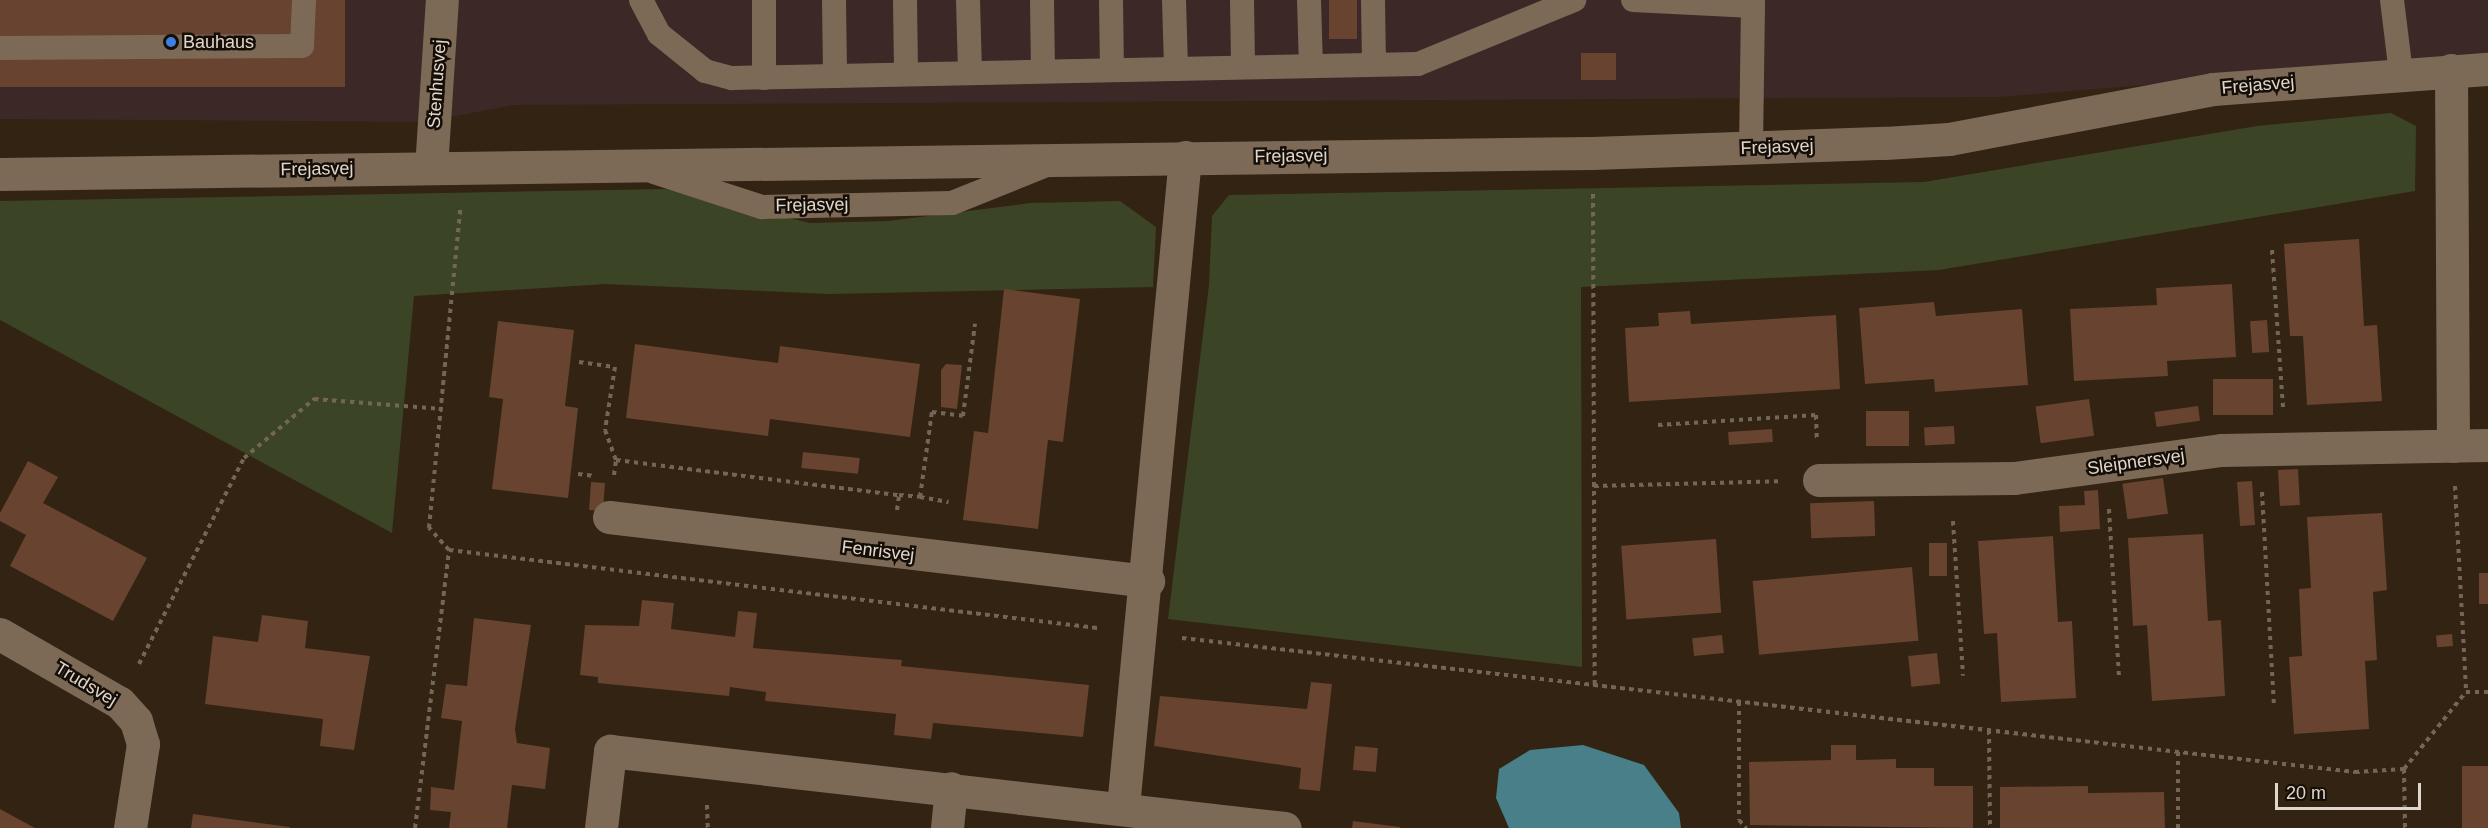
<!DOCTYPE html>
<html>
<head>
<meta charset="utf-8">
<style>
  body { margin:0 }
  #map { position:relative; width:2488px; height:828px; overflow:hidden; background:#322312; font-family:Helvetica,sans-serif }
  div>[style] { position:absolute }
  .commercial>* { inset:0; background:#3b2827 }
  .green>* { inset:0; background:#3b4526 }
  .water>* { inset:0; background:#487f88 }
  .building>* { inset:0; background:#684330; transform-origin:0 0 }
  .path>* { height:4px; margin-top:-2px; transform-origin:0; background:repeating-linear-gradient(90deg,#736657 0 4.5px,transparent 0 9px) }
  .lane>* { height:24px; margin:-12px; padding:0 12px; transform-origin:12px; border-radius:12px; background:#7c6a57 }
  .street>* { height:33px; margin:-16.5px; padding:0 16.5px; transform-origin:16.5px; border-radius:16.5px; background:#7c6a57 }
  .secondary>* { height:33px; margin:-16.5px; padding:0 16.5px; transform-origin:16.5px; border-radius:16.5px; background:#7c6a57 }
  .dots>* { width:16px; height:16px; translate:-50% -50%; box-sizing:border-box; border:3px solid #140e07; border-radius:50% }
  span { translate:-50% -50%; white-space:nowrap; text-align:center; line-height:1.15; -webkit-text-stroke:5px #140e07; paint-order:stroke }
  .poi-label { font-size:18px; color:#e0d6cb }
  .left { translate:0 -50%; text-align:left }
  .street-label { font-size:18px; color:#e0d6cb }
  .scale { position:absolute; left:2275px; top:783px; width:146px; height:27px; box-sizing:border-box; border:3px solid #e0d6cb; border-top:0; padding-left:8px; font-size:18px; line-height:21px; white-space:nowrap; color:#e0d6cb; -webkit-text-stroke:4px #140e07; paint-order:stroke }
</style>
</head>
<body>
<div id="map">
  <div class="commercial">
    <div style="clip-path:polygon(0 0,2488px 0,2488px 57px,1999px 97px,514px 105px,424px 122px,0 119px)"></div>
  </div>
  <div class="green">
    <div style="clip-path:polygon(2391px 113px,2416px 126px,2415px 191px,1939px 270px,1581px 287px,1582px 667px,1168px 619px,1209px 285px,1212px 216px,1229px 195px,1924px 182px,2257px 126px)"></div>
    <div style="clip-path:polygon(666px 189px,810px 223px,888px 221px,1031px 203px,1120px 201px,1156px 227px,1153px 287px,829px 294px,606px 284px,414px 296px,392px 533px,0 320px,0 201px)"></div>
  </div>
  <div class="water">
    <div style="clip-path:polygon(1583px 745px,1644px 765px,1679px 813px,1681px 828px,1509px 828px,1496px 798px,1499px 769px,1530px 750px)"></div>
  </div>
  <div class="building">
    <div style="left:0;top:0;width:345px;height:87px"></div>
    <div style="left:1329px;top:0;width:28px;height:39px"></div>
    <div style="left:1616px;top:53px;width:27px;height:35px;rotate:90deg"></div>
    <div style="clip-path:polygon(2359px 239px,2364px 326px,2377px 325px,2382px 401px,2307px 405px,2303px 336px,2290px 336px,2284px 244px)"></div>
    <div style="clip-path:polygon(2232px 284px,2236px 357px,2167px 361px,2168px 376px,2074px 381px,2070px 309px,2157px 305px,2156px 288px)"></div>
    <div style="clip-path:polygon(1004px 289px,1080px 299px,1063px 442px,1048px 440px,1038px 529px,963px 520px,974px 431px,988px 433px)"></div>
    <div style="clip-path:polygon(1934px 302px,1936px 316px,2022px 309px,2028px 385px,1935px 392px,1934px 379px,1865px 384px,1859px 308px)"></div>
    <div style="clip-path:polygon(1690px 311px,1691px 324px,1836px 315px,1840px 389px,1629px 402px,1625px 328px,1659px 326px,1658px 313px)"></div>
    <div style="left:2267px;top:320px;width:32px;height:17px;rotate:86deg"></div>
    <div style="clip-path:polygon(498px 321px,574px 330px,565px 406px,578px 408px,568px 498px,492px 489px,503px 399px,489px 397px)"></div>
    <div style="clip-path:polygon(635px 344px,778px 363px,780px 346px,920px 364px,910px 437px,770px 419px,768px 436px,626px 418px)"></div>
    <div style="clip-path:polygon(946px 364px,962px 365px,957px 409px,941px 407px,941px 370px)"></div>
    <div style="left:2273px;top:379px;width:36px;height:60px;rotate:90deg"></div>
    <div style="left:2089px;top:399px;width:37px;height:54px;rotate:82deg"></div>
    <div style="left:2198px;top:406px;width:15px;height:44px;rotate:82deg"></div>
    <div style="left:1909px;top:411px;width:35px;height:43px;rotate:90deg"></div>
    <div style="left:1954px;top:426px;width:18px;height:30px;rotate:87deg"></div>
    <div style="left:1772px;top:429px;width:13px;height:44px;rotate:86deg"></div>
    <div style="left:803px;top:452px;width:57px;height:16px;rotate:6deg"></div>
    <div style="clip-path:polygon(28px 461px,58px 477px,43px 503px,147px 558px,113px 621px,10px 566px,26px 535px,0 521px,0 513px)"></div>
    <div style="left:2298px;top:469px;width:36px;height:20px;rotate:87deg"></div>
    <div style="left:2163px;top:478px;width:36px;height:41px;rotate:82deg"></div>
    <div style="left:2252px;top:481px;width:44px;height:15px;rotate:86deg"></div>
    <div style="left:591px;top:482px;width:14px;height:28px;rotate:4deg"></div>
    <div style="clip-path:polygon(2098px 490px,2100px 529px,2060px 532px,2059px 506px,2085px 505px,2084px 491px)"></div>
    <div style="left:1874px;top:501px;width:35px;height:64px;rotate:88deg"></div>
    <div style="clip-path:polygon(2382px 513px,2387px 590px,2373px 592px,2377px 660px,2365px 661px,2369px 729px,2294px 734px,2289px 657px,2302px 656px,2299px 589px,2311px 588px,2307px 517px)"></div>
    <div style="clip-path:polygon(2203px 534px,2208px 621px,2221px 620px,2225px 696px,2152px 701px,2147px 625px,2133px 626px,2128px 538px)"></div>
    <div style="clip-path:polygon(2053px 536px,2058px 622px,2072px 621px,2076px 698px,2001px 702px,1997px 633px,1984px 634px,1978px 541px)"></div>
    <div style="left:1716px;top:539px;width:74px;height:95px;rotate:86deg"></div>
    <div style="left:1929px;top:543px;width:18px;height:33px"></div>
    <div style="left:1912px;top:567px;width:74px;height:160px;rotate:85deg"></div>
    <div style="left:2479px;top:573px;width:9px;height:31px"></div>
    <div style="clip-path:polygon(642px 600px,674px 603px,671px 629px,735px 637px,738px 611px,757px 613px,753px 648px,902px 660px,901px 666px,1089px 685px,1083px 737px,933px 723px,931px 739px,894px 735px,896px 714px,765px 701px,766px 692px,730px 687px,729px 696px,598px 683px,598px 677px,580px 675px,585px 625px,639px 626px)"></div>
    <div style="clip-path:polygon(262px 615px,308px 621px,305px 648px,370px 656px,354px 750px,320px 746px,323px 719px,205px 704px,213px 636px,258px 642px)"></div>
    <div style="clip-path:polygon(474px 618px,531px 625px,515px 729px,517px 743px,550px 748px,545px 789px,512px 785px,507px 828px,449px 828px,451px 812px,430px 810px,431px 787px,454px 790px,462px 721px,441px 718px,446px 684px,467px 686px)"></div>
    <div style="left:2452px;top:634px;width:12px;height:16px;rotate:85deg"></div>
    <div style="left:1722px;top:635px;width:18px;height:30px;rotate:84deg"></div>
    <div style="left:1937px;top:653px;width:31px;height:29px;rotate:84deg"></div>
    <div style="clip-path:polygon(1311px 682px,1332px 684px,1320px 791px,1299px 789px,1301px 768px,1154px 746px,1160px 696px,1307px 709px)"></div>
    <div style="clip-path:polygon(1831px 745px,1856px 745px,1856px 760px,1896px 759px,1896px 768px,1934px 768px,1934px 786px,1973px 786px,1973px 828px,1750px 825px,1749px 762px,1831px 760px)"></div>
    <div style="left:1355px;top:746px;width:23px;height:24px;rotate:5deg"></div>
    <div style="left:2462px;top:766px;width:26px;height:62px"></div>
    <div style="clip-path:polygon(2088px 786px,2088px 793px,2164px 792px,2165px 828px,2000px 828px,2000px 787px)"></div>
    <div style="clip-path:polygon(0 809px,35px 828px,0 828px)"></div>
    <div style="clip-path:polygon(193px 814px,290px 827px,290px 828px,191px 828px)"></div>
    <div style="clip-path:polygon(1353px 821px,1400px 827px,1400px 828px,1352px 828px)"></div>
  </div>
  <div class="path">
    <div style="left:1593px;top:194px;width:491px;rotate:89.8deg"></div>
    <div style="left:2272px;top:250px;width:158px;rotate:86deg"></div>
    <div style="left:579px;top:362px;width:36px;rotate:8deg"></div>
    <div style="left:615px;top:367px;width:64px;rotate:99deg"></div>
    <div style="left:605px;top:430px;width:32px;rotate:70deg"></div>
    <div style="left:616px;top:460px;width:285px;rotate:7.1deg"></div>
    <div style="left:1658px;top:425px;width:158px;rotate:-3.6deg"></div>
    <div style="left:1816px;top:415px;width:25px;rotate:88deg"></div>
    <div style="left:578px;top:474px;width:17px;rotate:7deg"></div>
    <div style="left:614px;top:475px;width:15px;rotate:-82deg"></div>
    <div style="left:1594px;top:486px;width:185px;rotate:-1.5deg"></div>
    <div style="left:2455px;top:486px;width:206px;rotate:86.9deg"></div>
    <div style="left:2262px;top:492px;width:215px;rotate:86.8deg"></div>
    <div style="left:920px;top:497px;width:29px;rotate:10deg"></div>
    <div style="left:2109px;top:509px;width:167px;rotate:86.6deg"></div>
    <div style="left:897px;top:510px;width:15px;rotate:-82deg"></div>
    <div style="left:899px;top:495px;width:21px;rotate:5deg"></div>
    <div style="left:920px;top:497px;width:86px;rotate:-82deg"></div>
    <div style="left:932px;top:412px;width:31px;rotate:7deg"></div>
    <div style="left:963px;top:416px;width:93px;rotate:-82.6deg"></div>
    <div style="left:1953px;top:521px;width:155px;rotate:86.3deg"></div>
    <div style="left:449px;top:550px;width:30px;rotate:-132deg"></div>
    <div style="left:429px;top:528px;width:320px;rotate:-84.4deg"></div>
    <div style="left:1182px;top:638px;width:1181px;rotate:6.52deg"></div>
    <div style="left:2355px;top:772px;width:49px;rotate:-3.5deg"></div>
    <div style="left:2404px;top:769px;width:99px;rotate:-51.2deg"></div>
    <div style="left:2466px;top:692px;width:22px"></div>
    <div style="left:139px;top:664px;width:231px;rotate:-63deg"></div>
    <div style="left:244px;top:458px;width:92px;rotate:-40.1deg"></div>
    <div style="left:314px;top:399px;width:129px;rotate:4.4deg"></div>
    <div style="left:1739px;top:702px;width:118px;rotate:90deg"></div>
    <div style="left:1739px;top:820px;width:11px;rotate:49deg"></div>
    <div style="left:1989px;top:730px;width:98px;rotate:89.4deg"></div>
    <div style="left:2404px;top:769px;width:59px;rotate:89deg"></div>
    <div style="left:707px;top:805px;width:23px;rotate:88deg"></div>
    <div style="left:415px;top:828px;width:280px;rotate:-83deg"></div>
    <div style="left:449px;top:550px;width:653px;rotate:6.86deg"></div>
    <div style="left:2178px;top:828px;width:76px;rotate:-90deg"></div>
  </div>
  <div class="lane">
    <div style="left:641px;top:0;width:38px;rotate:62deg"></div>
    <div style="left:659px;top:34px;width:59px;rotate:38.8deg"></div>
    <div style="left:705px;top:71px;width:28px;rotate:15deg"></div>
    <div style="left:732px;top:78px;width:686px;rotate:-1.17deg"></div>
    <div style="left:1418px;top:64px;width:169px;rotate:-22.3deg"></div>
    <div style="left:764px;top:0;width:78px;rotate:90deg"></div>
    <div style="left:834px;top:0;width:76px;rotate:89.2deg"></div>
    <div style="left:905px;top:0;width:74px;rotate:89.2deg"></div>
    <div style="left:968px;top:0;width:73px;rotate:88.4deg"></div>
    <div style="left:1042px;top:0;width:71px;rotate:89.2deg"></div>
    <div style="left:1111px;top:0;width:70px;rotate:89.2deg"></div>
    <div style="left:1174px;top:0;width:69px;rotate:88.3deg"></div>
    <div style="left:1242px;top:0;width:67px;rotate:89.1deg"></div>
    <div style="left:1309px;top:0;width:66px;rotate:88.3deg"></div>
    <div style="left:1373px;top:0;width:64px;rotate:89.1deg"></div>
    <div style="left:1633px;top:0;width:120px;rotate:2.9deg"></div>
    <div style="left:2392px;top:0;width:74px;rotate:83deg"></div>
    <div style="left:0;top:48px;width:302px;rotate:-0.4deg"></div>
    <div style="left:302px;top:46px;width:46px;rotate:-87.5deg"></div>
    <div style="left:1751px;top:148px;width:148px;rotate:-89.2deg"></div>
    <div style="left:654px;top:172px;width:114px;rotate:18deg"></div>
    <div style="left:762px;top:207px;width:190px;rotate:-1.2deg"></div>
    <div style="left:952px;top:203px;width:99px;rotate:-21.9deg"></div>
  </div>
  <div class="street">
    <div style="left:2451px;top:70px;width:376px;rotate:89.7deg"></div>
    <div style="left:431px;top:168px;width:168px;rotate:-86.3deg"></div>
    <div style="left:1819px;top:480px;width:195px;rotate:-0.6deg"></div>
    <div style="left:2014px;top:478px;width:209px;rotate:-7.7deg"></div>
    <div style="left:2221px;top:450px;width:267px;rotate:-1.1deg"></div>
    <div style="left:609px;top:517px;width:543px;rotate:6.77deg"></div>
    <div style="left:0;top:634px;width:138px;rotate:29.9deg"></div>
    <div style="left:120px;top:703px;width:24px;rotate:48deg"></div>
    <div style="left:136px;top:721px;width:24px;rotate:73deg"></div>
    <div style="left:143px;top:744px;width:85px;rotate:98.8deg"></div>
    <div style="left:1123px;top:807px;width:653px;rotate:-84.55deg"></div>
    <div style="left:601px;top:828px;width:78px;rotate:-83.3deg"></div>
    <div style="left:610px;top:751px;width:679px;rotate:6.51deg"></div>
    <div style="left:947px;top:828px;width:40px;rotate:-84.3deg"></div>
  </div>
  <div class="secondary">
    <div style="left:0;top:174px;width:1592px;rotate:-0.76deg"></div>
    <div style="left:1592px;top:153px;width:293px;rotate:-2deg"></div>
    <div style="left:1885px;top:143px;width:64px;rotate:-3.6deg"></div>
    <div style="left:1949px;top:139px;width:269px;rotate:-10.7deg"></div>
    <div style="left:2213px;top:89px;width:276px;rotate:-4.2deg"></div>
  </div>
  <div class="dots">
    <div style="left:171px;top:42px;background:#3f7fe0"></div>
  </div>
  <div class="poi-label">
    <span class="left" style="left:183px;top:42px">Bauhaus</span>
  </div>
  <div class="street-label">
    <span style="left:437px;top:84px;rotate:-86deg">Stenhusvej</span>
    <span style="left:2258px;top:85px;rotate:-5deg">Frejasvej</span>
    <span style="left:1777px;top:147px;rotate:-2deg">Frejasvej</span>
    <span style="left:1291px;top:156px;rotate:-1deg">Frejasvej</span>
    <span style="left:317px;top:169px;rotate:-1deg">Frejasvej</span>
    <span style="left:812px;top:205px;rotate:-1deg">Frejasvej</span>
    <span style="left:2136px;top:462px;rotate:-8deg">Sleipnersvej</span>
    <span style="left:878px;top:551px;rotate:7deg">Fenrisvej</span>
    <span style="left:86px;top:684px;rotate:31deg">Trudsvej</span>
  </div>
  <div class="scale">20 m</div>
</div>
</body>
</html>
